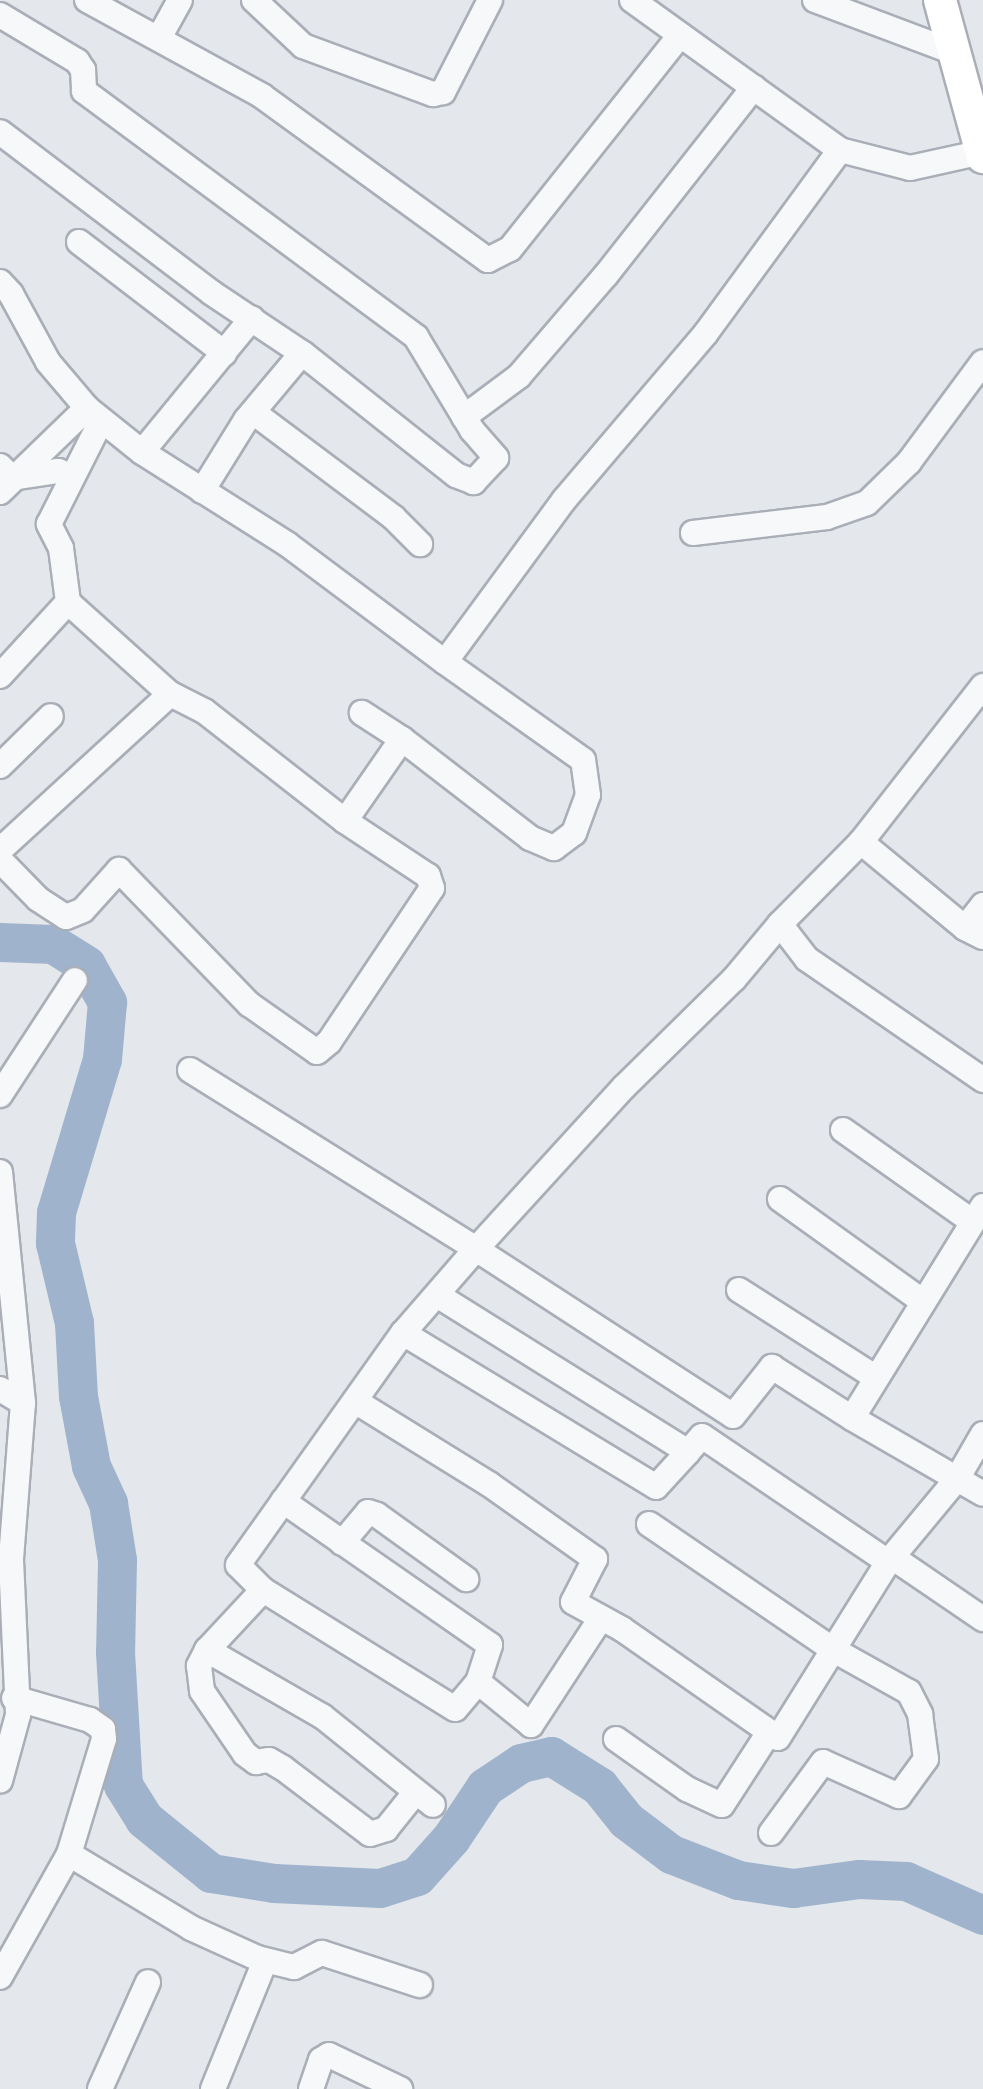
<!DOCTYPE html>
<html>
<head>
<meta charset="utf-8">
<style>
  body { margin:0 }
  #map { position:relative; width:983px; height:2089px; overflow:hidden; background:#e4e7ec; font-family:"Titillium Web",sans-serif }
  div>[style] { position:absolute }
  .river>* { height:39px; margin:-19.5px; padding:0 19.5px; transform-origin:19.5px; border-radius:19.5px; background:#9fb4cc }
  .roads { filter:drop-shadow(2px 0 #a9aeb7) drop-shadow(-2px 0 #a9aeb7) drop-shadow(0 2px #a9aeb7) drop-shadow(0 -2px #a9aeb7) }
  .minor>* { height:24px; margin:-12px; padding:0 12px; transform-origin:12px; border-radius:12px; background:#f7f8fa }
  .major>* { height:32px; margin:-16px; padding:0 16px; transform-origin:16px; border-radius:16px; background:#fff }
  span { translate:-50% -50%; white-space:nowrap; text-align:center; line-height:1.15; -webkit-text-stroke:6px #f4f6f9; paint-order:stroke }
</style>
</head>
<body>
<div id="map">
  <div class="river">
    <div style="left:0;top:942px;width:53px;rotate:2.2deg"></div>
    <div style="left:53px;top:944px;width:39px;rotate:32deg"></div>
    <div style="left:86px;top:965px;width:43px;rotate:60.4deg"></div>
    <div style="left:107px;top:1002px;width:57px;rotate:95deg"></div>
    <div style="left:102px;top:1059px;width:160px;rotate:106.7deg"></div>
    <div style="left:56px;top:1212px;width:31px;rotate:92deg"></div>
    <div style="left:55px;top:1243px;width:82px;rotate:76.6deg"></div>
    <div style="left:74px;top:1323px;width:73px;rotate:86.9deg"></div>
    <div style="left:78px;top:1396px;width:71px;rotate:79.5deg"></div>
    <div style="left:91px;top:1466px;width:41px;rotate:65.3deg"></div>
    <div style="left:108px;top:1503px;width:58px;rotate:81deg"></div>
    <div style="left:117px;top:1560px;width:92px;rotate:91.2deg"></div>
    <div style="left:115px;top:1652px;width:133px;rotate:86.6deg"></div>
    <div style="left:123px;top:1785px;width:40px;rotate:58deg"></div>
    <div style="left:144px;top:1819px;width:86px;rotate:38.9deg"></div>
    <div style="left:211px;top:1873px;width:64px;rotate:9deg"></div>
    <div style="left:274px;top:1883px;width:106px;rotate:2.7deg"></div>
    <div style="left:380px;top:1888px;width:39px;rotate:-18deg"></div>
    <div style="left:417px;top:1876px;width:51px;rotate:-48.2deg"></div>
    <div style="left:451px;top:1838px;width:61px;rotate:-56.3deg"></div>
    <div style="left:485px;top:1787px;width:43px;rotate:-33.7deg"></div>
    <div style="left:521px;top:1763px;width:31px;rotate:-13deg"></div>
    <div style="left:551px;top:1756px;width:57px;rotate:32deg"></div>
    <div style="left:599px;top:1786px;width:43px;rotate:51.5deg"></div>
    <div style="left:626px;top:1820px;width:56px;rotate:37.1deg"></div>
    <div style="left:671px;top:1854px;width:72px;rotate:21.2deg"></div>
    <div style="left:738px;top:1880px;width:56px;rotate:8.3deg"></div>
    <div style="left:793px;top:1888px;width:67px;rotate:-7.8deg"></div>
    <div style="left:859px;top:1879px;width:47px;rotate:2.4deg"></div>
    <div style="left:906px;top:1881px;width:84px;rotate:23.8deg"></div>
  </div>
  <div class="roads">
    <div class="minor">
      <div style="left:87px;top:0;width:200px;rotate:28.7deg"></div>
      <div style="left:262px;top:96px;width:279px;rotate:36deg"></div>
      <div style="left:488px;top:260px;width:25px;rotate:-27deg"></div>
      <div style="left:510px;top:249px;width:273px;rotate:-51.5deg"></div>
      <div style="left:254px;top:0;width:67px;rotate:43.2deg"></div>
      <div style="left:303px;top:46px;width:139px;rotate:20.3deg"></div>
      <div style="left:433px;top:94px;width:10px;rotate:-11deg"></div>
      <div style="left:443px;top:92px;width:103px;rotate:-62.9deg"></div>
      <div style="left:632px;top:0;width:256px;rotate:35.8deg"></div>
      <div style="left:840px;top:150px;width:72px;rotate:14.4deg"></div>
      <div style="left:910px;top:168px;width:75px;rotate:-12.4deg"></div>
      <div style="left:815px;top:0;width:151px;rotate:20.6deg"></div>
      <div style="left:0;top:15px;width:90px;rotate:30.9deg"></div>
      <div style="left:77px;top:61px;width:11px;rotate:56deg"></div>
      <div style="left:83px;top:70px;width:21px;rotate:87deg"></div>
      <div style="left:84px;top:91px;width:413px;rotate:36.5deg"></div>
      <div style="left:416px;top:337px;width:109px;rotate:58.9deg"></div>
      <div style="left:472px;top:430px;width:37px;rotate:49deg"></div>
      <div style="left:496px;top:458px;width:33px;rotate:133deg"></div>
      <div style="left:474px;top:482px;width:19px;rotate:-159deg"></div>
      <div style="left:456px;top:475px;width:196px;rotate:-141.6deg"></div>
      <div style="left:302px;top:353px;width:108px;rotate:-146.3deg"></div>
      <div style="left:212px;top:293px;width:266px;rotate:-142.8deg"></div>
      <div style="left:159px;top:38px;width:43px;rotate:-61.1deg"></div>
      <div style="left:79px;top:242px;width:183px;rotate:37.4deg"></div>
      <div style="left:0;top:282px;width:16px;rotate:47deg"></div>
      <div style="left:11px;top:294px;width:77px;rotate:61.4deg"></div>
      <div style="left:48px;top:362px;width:60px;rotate:49.7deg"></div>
      <div style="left:87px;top:408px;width:121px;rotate:136deg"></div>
      <div style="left:87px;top:408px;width:70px;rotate:38.7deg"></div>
      <div style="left:142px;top:452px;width:172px;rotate:32.4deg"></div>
      <div style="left:287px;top:544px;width:197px;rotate:36.8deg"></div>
      <div style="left:445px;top:662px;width:201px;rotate:-53.7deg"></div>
      <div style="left:564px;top:500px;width:219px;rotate:-49.6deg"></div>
      <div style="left:706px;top:333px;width:227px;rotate:-53.8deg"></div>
      <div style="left:253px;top:412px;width:176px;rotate:36.9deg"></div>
      <div style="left:394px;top:518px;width:37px;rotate:45deg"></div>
      <div style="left:464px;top:417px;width:69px;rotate:-36.7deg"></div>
      <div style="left:519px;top:376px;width:133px;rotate:-49.3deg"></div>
      <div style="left:606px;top:275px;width:239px;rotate:-51.8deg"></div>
      <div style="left:142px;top:452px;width:173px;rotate:-50.6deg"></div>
      <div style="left:0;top:466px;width:17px;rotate:45deg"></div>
      <div style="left:12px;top:478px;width:47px;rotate:-8.7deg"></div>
      <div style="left:58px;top:471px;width:14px;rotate:21deg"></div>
      <div style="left:202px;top:491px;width:84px;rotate:-58.2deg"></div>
      <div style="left:246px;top:420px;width:87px;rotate:-50.1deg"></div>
      <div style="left:693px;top:533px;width:135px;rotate:-6.8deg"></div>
      <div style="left:827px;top:517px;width:42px;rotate:-19.3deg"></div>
      <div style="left:867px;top:503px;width:59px;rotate:-44.3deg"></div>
      <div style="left:909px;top:462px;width:124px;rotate:-53.5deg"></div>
      <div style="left:0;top:676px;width:100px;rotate:-47.4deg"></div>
      <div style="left:68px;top:602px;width:54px;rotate:-97.4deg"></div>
      <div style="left:61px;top:548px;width:27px;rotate:-117deg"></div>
      <div style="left:49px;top:524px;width:115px;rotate:-63.2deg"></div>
      <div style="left:402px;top:739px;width:162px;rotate:37.7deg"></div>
      <div style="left:530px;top:838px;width:26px;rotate:23deg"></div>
      <div style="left:554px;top:848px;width:25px;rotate:-37deg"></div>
      <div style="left:574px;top:833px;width:40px;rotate:-69.8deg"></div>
      <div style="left:588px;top:795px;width:35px;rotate:-98deg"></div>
      <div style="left:583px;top:760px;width:169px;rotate:-144.6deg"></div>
      <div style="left:0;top:766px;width:71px;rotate:-44.4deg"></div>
      <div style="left:345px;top:821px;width:100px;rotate:-55.2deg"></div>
      <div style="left:402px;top:739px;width:48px;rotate:-147deg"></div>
      <div style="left:861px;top:842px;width:135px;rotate:39.6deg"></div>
      <div style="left:0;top:850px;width:231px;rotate:-42.5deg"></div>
      <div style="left:0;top:860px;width:54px;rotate:45.7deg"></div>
      <div style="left:38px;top:899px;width:33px;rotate:33deg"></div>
      <div style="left:66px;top:917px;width:18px;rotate:-22deg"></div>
      <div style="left:83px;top:910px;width:54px;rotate:-48deg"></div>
      <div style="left:119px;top:870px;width:187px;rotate:45.9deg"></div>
      <div style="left:249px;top:1004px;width:83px;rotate:35.2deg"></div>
      <div style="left:317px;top:1052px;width:16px;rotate:-40deg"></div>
      <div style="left:329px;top:1042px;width:185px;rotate:-56.2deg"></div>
      <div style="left:432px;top:888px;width:13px;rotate:-108deg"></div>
      <div style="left:428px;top:876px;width:100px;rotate:-146.5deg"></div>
      <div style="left:345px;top:821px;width:179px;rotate:-142deg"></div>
      <div style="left:204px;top:711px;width:38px;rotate:-153deg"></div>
      <div style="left:170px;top:694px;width:137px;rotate:-138deg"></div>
      <div style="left:983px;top:905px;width:29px;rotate:128deg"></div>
      <div style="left:965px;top:928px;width:20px;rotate:27deg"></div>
      <div style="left:780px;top:924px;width:44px;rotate:52.4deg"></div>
      <div style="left:807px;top:959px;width:214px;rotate:34.5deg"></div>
      <div style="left:190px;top:1070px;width:337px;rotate:32deg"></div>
      <div style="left:476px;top:1249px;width:219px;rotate:-47.6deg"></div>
      <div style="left:624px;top:1087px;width:154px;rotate:-44.5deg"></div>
      <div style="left:734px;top:979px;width:72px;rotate:-50.1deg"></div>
      <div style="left:780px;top:924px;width:115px;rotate:-45.4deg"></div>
      <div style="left:861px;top:842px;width:198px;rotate:-52deg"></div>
      <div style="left:0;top:1095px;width:137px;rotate:-56.9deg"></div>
      <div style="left:843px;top:1130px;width:159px;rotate:35.3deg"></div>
      <div style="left:0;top:1172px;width:232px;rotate:84.3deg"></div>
      <div style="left:780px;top:1199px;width:175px;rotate:35.7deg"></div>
      <div style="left:983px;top:1206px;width:249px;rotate:121.7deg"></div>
      <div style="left:852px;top:1418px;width:151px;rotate:30.1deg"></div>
      <div style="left:739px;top:1290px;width:161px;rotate:32.6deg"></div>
      <div style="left:437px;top:1295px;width:296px;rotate:32deg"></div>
      <div style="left:688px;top:1452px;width:21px;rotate:-49deg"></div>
      <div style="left:702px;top:1436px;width:225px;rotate:34.1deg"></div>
      <div style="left:888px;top:1562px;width:10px;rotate:-6deg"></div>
      <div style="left:898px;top:1561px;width:103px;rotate:34.3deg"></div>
      <div style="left:403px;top:1333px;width:296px;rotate:31.3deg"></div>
      <div style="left:656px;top:1487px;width:47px;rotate:-47.6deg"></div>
      <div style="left:0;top:1389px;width:27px;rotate:31deg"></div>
      <div style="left:23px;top:1403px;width:157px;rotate:94.4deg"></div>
      <div style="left:11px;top:1560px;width:155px;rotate:87.4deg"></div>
      <div style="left:18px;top:1715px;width:68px;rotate:105.3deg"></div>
      <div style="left:355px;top:1401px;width:158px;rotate:31.8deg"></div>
      <div style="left:489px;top:1484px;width:130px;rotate:35.3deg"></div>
      <div style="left:595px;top:1559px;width:48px;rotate:117.1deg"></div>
      <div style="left:573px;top:1602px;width:56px;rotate:28.9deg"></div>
      <div style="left:622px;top:1629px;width:190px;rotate:34.9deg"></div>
      <div style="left:778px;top:1738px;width:208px;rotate:-58deg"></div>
      <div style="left:888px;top:1562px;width:108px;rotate:-50.3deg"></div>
      <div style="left:957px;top:1479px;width:52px;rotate:-60deg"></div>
      <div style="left:283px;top:1501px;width:252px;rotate:34.8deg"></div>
      <div style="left:490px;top:1645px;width:39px;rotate:108deg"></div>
      <div style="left:649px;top:1524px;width:222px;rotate:34.3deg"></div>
      <div style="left:832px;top:1649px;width:88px;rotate:29.2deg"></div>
      <div style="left:909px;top:1692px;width:25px;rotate:63deg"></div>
      <div style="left:920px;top:1714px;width:45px;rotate:82.4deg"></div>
      <div style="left:926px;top:1759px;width:46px;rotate:126.1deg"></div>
      <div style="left:899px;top:1796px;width:83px;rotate:-155.9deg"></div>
      <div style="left:823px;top:1762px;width:88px;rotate:126.2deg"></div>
      <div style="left:342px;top:1543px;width:40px;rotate:-50deg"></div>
      <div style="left:368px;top:1512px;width:9px;rotate:18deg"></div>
      <div style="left:377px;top:1515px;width:110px;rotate:35.7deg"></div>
      <div style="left:263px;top:1590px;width:82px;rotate:133deg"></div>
      <div style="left:207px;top:1650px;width:133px;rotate:29.9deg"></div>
      <div style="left:322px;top:1716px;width:142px;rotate:38.7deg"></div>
      <div style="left:601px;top:1618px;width:128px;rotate:123.2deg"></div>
      <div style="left:531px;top:1725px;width:68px;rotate:-140.9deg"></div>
      <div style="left:478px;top:1682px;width:35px;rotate:130deg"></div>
      <div style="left:455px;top:1709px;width:226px;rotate:-148.2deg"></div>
      <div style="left:263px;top:1590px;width:35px;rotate:-135deg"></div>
      <div style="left:238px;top:1565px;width:285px;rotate:-54.6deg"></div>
      <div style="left:403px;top:1333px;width:111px;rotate:-49deg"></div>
      <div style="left:476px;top:1249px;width:306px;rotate:33deg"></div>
      <div style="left:733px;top:1416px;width:63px;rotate:-51.5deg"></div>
      <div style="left:772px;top:1367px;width:95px;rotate:32.5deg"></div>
      <div style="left:207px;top:1650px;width:18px;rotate:117deg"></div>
      <div style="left:199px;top:1666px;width:25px;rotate:83deg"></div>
      <div style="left:202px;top:1691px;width:76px;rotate:55.7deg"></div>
      <div style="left:245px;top:1754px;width:14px;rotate:36deg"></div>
      <div style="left:256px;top:1762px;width:13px;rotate:-9deg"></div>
      <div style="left:269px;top:1760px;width:16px;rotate:30deg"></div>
      <div style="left:283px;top:1768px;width:109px;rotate:37.2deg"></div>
      <div style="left:370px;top:1834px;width:17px;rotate:-17deg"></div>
      <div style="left:386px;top:1829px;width:45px;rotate:-51.3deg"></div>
      <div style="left:616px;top:1739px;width:87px;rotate:35.2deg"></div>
      <div style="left:687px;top:1789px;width:38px;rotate:25deg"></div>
      <div style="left:722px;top:1805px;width:85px;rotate:-57.1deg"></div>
      <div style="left:69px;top:1854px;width:143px;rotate:31.2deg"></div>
      <div style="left:191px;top:1928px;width:72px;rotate:24.4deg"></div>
      <div style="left:257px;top:1958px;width:38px;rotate:14deg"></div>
      <div style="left:294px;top:1967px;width:31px;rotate:-27deg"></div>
      <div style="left:322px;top:1953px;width:103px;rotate:18.1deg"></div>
      <div style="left:0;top:1977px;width:141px;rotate:-60.7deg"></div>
      <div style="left:69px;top:1854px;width:120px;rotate:-73.1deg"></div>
      <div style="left:104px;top:1739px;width:10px;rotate:-96deg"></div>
      <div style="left:103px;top:1729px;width:16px;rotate:-145deg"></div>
      <div style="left:90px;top:1720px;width:79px;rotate:-163.9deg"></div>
      <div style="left:100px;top:2089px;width:117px;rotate:-65.8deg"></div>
      <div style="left:213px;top:2089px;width:138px;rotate:-67.9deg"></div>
      <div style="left:311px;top:2089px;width:31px;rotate:-71deg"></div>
      <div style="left:321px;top:2060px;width:9px;rotate:-32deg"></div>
      <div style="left:329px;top:2055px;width:79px;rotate:25.6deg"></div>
    </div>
    <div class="major">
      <div style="left:940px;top:0;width:163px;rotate:74.7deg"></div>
    </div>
  </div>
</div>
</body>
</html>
